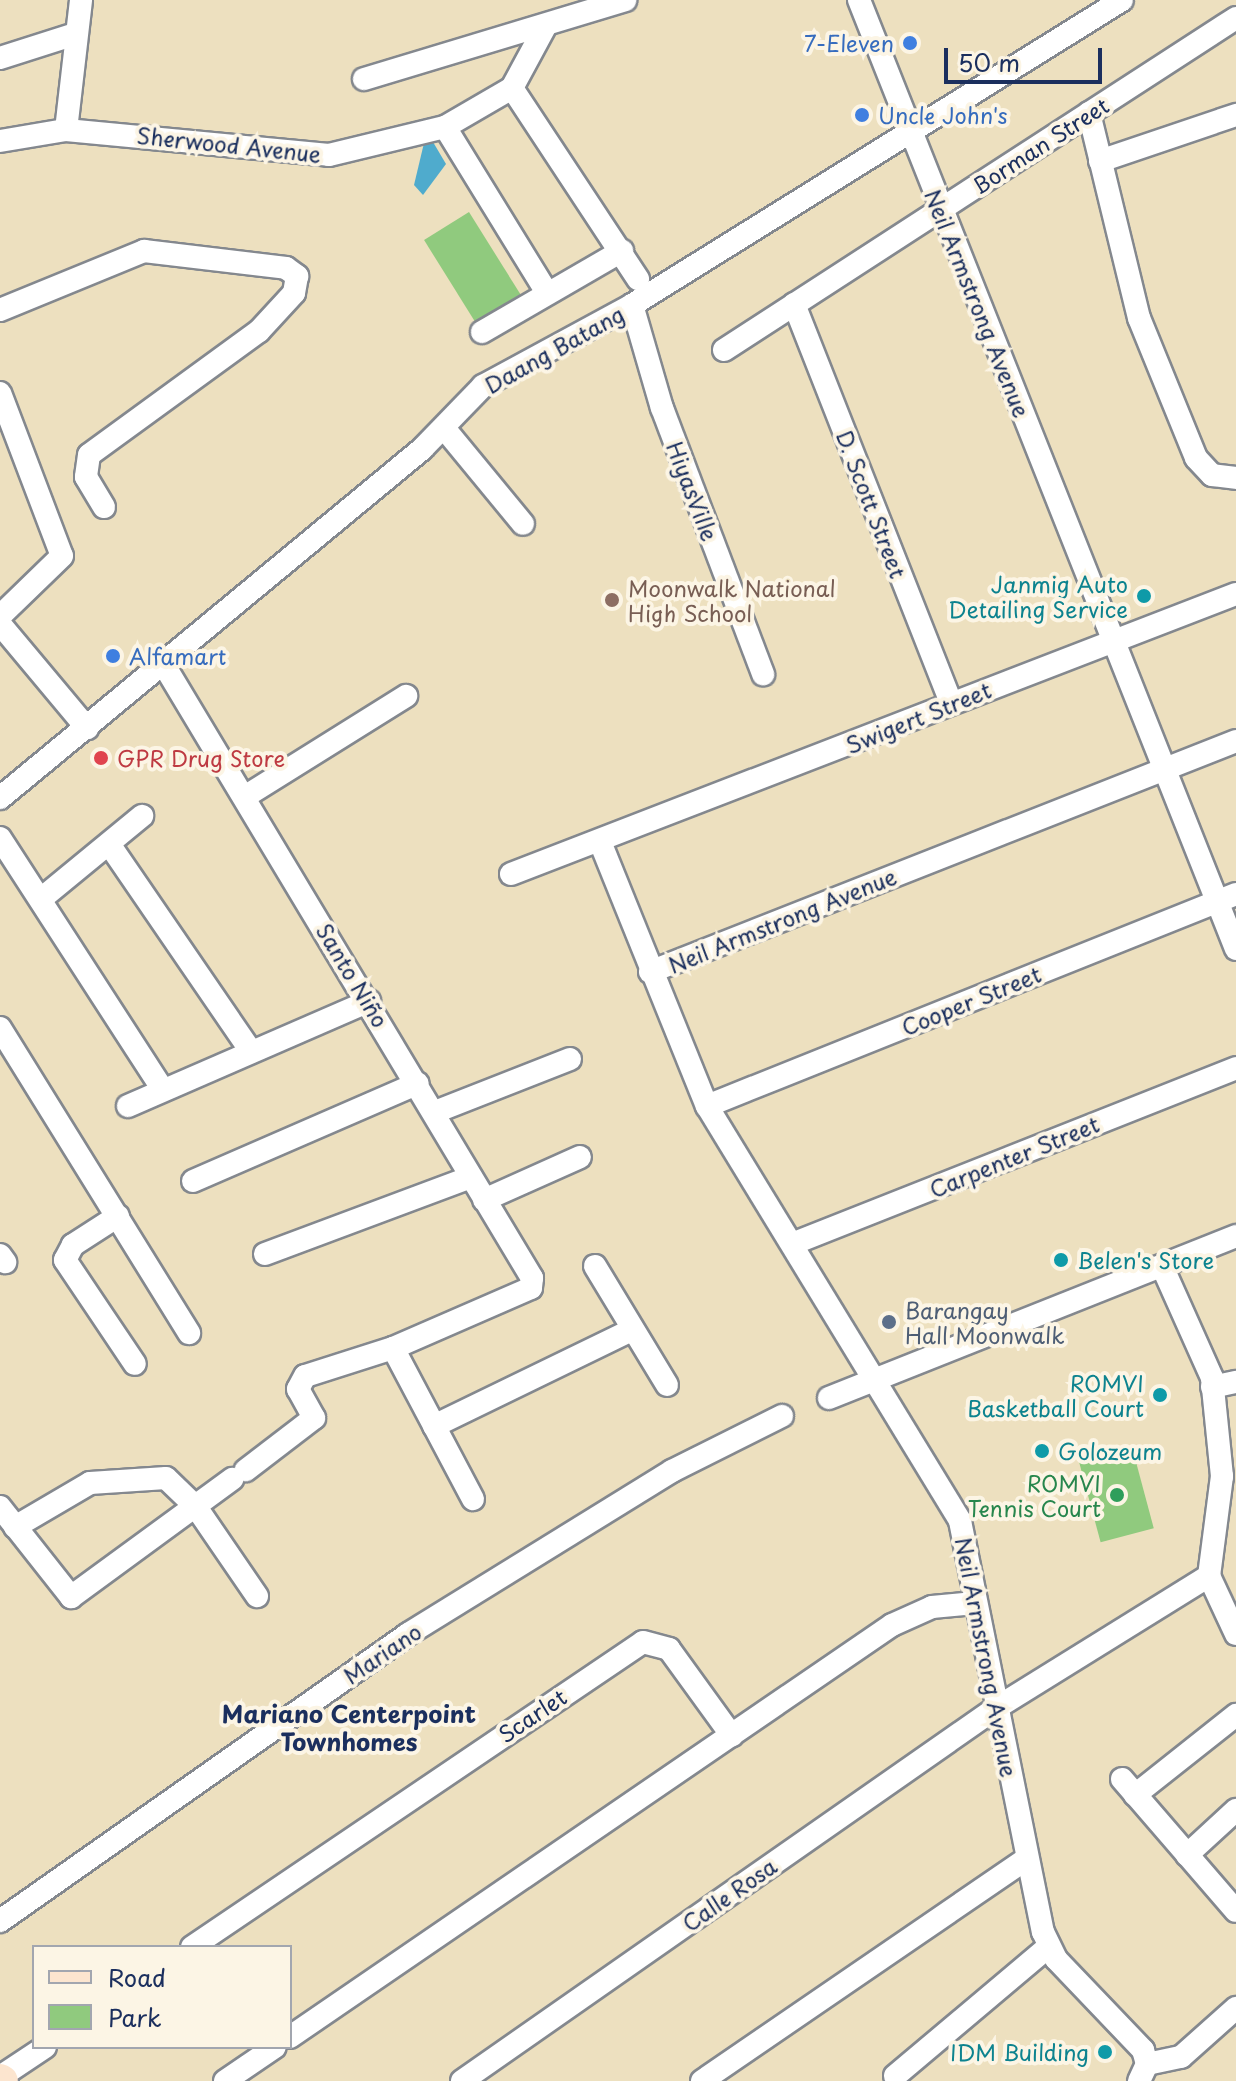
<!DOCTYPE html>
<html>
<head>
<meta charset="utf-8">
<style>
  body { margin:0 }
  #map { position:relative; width:1236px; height:2081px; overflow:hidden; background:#ede0bf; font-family:"Playpen Sans",sans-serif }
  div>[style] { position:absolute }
  .green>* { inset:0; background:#90ca7e; transform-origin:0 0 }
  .water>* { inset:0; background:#4fabcd }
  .roads { filter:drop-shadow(2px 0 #84888e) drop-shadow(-2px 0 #84888e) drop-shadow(0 2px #84888e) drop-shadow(0 -2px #84888e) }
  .minor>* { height:22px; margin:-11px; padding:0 11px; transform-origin:11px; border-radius:11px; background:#fff }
  .secondary>* { height:32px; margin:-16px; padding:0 16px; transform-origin:16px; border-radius:16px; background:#fce5cf }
  .dots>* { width:22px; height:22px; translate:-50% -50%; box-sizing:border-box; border:4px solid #fcf5e5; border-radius:50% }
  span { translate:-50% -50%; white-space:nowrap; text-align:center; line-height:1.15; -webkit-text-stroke:8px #fcf5e5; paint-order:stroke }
  .shop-label { font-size:22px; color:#366cbe }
  .right { translate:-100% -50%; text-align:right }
  .left { translate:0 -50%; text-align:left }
  .street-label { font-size:22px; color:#1b2f5e }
  .culture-label { font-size:22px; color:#0d838f }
  .education-label { font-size:22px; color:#785e54 }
  .health-label { font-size:22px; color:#be3a42 }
  .service-label { font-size:22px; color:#4e5e75 }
  .leisure-label { font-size:22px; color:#27864d }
  .neighbourhood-label { font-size:24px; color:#1b2f5e; font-weight:700 }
  .legend { position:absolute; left:32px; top:1945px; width:260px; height:104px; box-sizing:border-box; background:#fcf5e5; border:2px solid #a2a6af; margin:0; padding:10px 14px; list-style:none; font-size:24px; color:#1b2f5e }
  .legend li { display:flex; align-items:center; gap:16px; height:40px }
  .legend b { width:40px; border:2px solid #a2a6af }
  .scale { position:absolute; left:944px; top:48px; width:158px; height:36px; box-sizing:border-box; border:4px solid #1b2f5e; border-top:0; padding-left:10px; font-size:24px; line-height:28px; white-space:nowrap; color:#1b2f5e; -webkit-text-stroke:6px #fcf5e5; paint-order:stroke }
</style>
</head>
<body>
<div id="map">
  <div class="green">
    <div style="left:469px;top:212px;width:98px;height:53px;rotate:58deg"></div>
    <div style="left:1132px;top:1447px;width:84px;height:55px;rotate:75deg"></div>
  </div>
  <div class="water">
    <div style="clip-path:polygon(433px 142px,446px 164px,423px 195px,414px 185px,424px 143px)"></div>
  </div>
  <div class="roads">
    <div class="minor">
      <div style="left:859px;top:0;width:1021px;rotate:68.33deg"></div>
      <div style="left:0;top:58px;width:79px;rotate:-17.7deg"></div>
      <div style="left:364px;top:79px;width:273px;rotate:-16.8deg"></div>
      <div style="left:512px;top:88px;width:229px;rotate:56.6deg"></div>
      <div style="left:512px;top:88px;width:69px;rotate:-61.6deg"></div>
      <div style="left:1089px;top:113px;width:211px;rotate:76.3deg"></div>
      <div style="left:1139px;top:318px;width:151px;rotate:67.8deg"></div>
      <div style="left:1196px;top:458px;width:23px;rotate:47deg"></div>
      <div style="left:1212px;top:475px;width:24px;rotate:7deg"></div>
      <div style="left:445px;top:127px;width:195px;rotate:58.4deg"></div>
      <div style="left:66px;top:130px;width:131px;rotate:-83.4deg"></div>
      <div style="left:0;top:141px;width:67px;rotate:-9.5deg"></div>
      <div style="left:66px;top:130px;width:264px;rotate:5.4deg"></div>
      <div style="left:329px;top:155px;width:119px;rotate:-13.6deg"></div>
      <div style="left:445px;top:127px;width:78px;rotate:-30.2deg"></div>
      <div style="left:1100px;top:161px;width:144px;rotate:-18.7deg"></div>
      <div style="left:794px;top:304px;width:429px;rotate:68.5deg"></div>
      <div style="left:632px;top:305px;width:107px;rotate:73.8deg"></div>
      <div style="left:662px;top:408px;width:285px;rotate:69.2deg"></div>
      <div style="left:0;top:310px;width:156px;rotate:-22.3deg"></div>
      <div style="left:144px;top:251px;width:143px;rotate:6.8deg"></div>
      <div style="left:286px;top:268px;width:14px;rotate:36deg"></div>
      <div style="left:297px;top:276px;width:17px;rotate:100deg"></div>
      <div style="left:294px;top:293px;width:52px;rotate:132.6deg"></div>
      <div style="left:259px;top:331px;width:210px;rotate:143.9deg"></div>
      <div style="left:89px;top:455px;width:22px;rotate:98deg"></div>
      <div style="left:86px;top:477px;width:35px;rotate:59deg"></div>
      <div style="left:482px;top:332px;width:162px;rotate:-30.1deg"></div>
      <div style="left:724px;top:350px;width:610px;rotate:-32.96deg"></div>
      <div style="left:0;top:393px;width:174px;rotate:69.2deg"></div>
      <div style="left:62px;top:556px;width:86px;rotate:135.9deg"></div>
      <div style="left:444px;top:428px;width:124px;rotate:50.5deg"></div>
      <div style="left:0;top:624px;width:136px;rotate:50.1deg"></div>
      <div style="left:164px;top:665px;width:715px;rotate:59.02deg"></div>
      <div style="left:532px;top:1278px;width:10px;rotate:96deg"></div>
      <div style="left:531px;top:1288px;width:150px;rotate:156.5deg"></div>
      <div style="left:393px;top:1348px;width:92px;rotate:162.3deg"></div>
      <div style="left:305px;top:1376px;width:15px;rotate:118deg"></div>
      <div style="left:298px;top:1389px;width:33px;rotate:61deg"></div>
      <div style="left:314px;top:1418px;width:86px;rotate:142.6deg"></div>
      <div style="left:246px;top:796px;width:189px;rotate:-32deg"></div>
      <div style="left:0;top:798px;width:548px;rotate:-39.59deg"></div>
      <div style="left:422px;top:449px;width:88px;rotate:-45.9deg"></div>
      <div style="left:483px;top:386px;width:170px;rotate:-28.5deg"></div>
      <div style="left:632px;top:305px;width:577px;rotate:-31.9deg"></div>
      <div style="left:0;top:838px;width:300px;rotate:57.1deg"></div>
      <div style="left:109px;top:844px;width:250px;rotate:55.6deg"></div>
      <div style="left:601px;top:844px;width:283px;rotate:68deg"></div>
      <div style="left:707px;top:1106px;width:486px;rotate:58.6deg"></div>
      <div style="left:960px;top:1521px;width:419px;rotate:78.6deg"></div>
      <div style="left:1043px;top:1932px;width:30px;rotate:64deg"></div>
      <div style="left:1056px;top:1959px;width:126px;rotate:46.3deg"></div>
      <div style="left:1143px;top:2050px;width:15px;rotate:74deg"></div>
      <div style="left:1147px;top:2064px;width:19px;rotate:115deg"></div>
      <div style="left:511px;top:874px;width:777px;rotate:-21.12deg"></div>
      <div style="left:41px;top:899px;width:131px;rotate:-39.4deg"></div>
      <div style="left:650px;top:972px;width:630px;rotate:-21.51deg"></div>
      <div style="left:0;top:1028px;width:359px;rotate:58.2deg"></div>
      <div style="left:128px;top:1106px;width:263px;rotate:-23.5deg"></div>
      <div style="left:707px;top:1106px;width:570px;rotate:-21.84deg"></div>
      <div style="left:435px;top:1112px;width:145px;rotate:-21.4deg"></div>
      <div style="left:193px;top:1181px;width:245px;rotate:-23.5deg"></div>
      <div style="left:484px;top:1200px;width:105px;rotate:-24.1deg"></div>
      <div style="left:118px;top:1216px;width:54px;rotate:147.2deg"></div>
      <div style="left:73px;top:1245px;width:17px;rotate:118deg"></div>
      <div style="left:65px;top:1260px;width:125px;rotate:56.1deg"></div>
      <div style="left:792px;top:1244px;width:478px;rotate:-21.6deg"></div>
      <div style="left:265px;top:1254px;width:220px;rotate:-20.5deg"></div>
      <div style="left:0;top:1255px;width:9px;rotate:54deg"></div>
      <div style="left:595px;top:1266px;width:139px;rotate:58.8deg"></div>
      <div style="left:1162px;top:1266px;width:123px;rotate:65.9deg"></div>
      <div style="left:1212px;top:1378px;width:99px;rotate:84.2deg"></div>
      <div style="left:1222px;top:1476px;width:101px;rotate:97.4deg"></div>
      <div style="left:1209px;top:1576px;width:64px;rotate:65deg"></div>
      <div style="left:393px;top:1348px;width:171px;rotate:62.1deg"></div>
      <div style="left:1212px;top:1387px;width:25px;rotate:-12deg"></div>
      <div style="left:829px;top:1398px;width:438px;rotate:-21.7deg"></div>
      <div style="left:434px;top:1426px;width:220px;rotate:-25.9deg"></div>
      <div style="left:0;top:1507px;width:115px;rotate:51.7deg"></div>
      <div style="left:71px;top:1597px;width:200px;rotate:-36.2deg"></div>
      <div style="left:15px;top:1527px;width:87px;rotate:-30.4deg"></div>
      <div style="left:90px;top:1483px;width:76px;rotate:-3.8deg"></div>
      <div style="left:166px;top:1478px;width:42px;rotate:44deg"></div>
      <div style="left:196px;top:1507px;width:108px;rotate:55.6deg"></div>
      <div style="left:1122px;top:1779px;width:174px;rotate:49.2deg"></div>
      <div style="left:1135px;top:1795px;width:129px;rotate:-38.4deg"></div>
      <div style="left:1187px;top:1855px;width:67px;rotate:-42.6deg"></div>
      <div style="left:0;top:1921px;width:499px;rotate:-35.1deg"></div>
      <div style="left:408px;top:1634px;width:310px;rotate:-31.7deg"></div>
      <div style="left:672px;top:1471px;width:123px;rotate:-26.6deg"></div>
      <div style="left:192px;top:1947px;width:544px;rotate:-34.07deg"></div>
      <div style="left:643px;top:1642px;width:27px;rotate:15deg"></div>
      <div style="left:669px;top:1649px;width:107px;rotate:54.1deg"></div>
      <div style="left:290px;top:2037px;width:729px;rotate:-34.39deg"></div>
      <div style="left:892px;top:1625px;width:44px;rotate:-24.2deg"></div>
      <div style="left:932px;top:1607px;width:43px;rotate:-5.3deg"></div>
      <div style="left:1147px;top:2064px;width:35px;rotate:-12deg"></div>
      <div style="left:1181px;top:2057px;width:74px;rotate:-41.7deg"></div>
      <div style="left:895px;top:2076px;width:200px;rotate:-40.1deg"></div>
      <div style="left:0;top:2077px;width:54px;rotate:-33.7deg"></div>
      <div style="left:225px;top:2081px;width:60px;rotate:-34.2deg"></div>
      <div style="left:462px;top:2081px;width:651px;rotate:-34.93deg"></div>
      <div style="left:996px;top:1708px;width:251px;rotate:-31.8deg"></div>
      <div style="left:702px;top:2081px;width:391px;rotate:-34.4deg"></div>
    </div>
    <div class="secondary">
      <div style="left:0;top:2080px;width:2px;rotate:27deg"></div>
    </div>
  </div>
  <div class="dots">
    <div style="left:910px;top:43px;background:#3f7fe0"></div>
    <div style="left:862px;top:115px;background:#3f7fe0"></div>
    <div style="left:1144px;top:596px;background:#0f9aa8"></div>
    <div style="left:612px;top:600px;background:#8d6e63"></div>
    <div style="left:113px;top:656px;background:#3f7fe0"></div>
    <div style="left:101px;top:758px;background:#e0444e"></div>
    <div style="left:1061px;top:1260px;background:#0f9aa8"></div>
    <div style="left:889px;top:1322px;background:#5c6f8a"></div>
    <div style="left:1160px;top:1395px;background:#0f9aa8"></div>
    <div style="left:1042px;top:1451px;background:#0f9aa8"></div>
    <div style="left:1117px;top:1495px;background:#2e9e5b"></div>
    <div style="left:1105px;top:2052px;background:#0f9aa8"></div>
  </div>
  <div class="shop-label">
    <span class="right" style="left:894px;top:43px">7-Eleven</span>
    <span class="left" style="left:878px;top:115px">Uncle John's</span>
    <span class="left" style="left:129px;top:656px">Alfamart</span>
  </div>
  <div class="street-label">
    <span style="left:229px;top:144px;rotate:6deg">Sherwood Avenue</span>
    <span style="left:1040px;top:145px;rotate:-33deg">Borman Street</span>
    <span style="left:978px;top:303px;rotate:68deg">Neil Armstrong Avenue</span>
    <span style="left:554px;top:349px;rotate:-29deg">Daang Batang</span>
    <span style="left:693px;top:491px;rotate:69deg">HiyasVille</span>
    <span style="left:872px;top:504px;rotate:69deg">D. Scott Street</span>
    <span style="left:918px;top:717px;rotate:-22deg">Swigert Street</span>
    <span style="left:782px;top:920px;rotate:-22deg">Neil Armstrong Avenue</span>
    <span style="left:353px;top:975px;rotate:59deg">Santo Niño</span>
    <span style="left:971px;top:1000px;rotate:-22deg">Cooper Street</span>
    <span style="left:1014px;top:1156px;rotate:-22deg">Carpenter Street</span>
    <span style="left:382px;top:1653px;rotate:-34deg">Mariano</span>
    <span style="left:987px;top:1657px;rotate:79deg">Neil Armstrong Avenue</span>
    <span style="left:532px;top:1715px;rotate:-34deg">Scarlet</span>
    <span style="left:729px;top:1894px;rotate:-35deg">Calle Rosa</span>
  </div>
  <div class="culture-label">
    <span class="right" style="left:1128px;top:596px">Janmig Auto<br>Detailing Service</span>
    <span class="left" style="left:1077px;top:1260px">Belen's Store</span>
    <span class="right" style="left:1144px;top:1395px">ROMVI<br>Basketball Court</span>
    <span class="left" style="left:1058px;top:1451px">Golozeum</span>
    <span class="right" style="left:1089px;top:2052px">IDM Building</span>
  </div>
  <div class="education-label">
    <span class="left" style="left:628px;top:600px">Moonwalk National<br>High School</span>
  </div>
  <div class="health-label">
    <span class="left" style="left:117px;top:758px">GPR Drug Store</span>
  </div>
  <div class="service-label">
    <span class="left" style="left:905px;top:1322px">Barangay<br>Hall Moonwalk</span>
  </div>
  <div class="leisure-label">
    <span class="right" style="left:1101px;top:1495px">ROMVI<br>Tennis Court</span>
  </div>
  <div class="neighbourhood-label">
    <span style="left:349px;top:1728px">Mariano Centerpoint<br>Townhomes</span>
  </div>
  <ul class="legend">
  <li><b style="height:10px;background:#fce5cf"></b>Road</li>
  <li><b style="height:22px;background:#90ca7e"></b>Park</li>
  </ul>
  <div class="scale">50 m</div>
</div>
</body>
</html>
